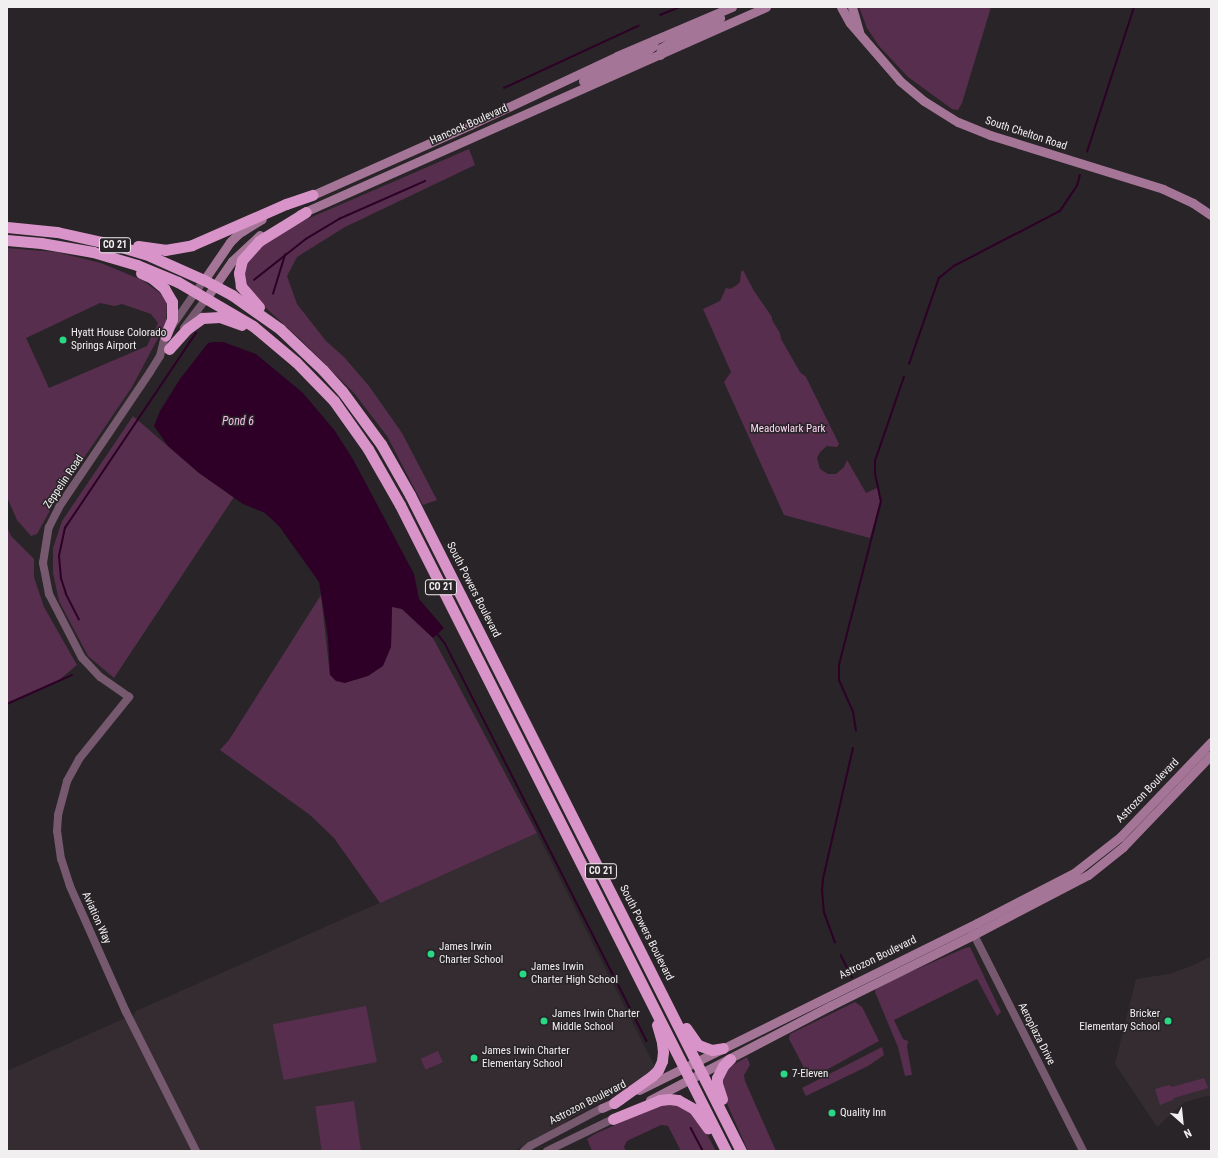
<!DOCTYPE html>
<html>
<head>
<meta charset="utf-8">
<style>
  body { margin:0 }
  #map { position:relative; width:1218px; height:1158px; overflow:hidden; background:#282427; font-family:"Roboto Condensed",sans-serif }
  div>[style] { position:absolute }
  .built>* { inset:0; background:#352c32 }
  .green>* { inset:0; background:#582e4e; transform-origin:0 0 }
  .water>* { inset:0; background:#2e0027 }
  .stream>* { height:1.5px; margin:-0.75px; padding:0 0.75px; transform-origin:0.75px; border-radius:0.75px; background:#2e0027 }
  .tertiary>* { height:8px; margin:-4px; padding:0 4px; transform-origin:4px; border-radius:4px; background:#77596f }
  .secondary>* { height:9px; margin:-4.5px; padding:0 4.5px; transform-origin:4.5px; border-radius:4.5px; background:#a57598 }
  .trunk>* { height:11px; margin:-5.5px; padding:0 5.5px; transform-origin:5.5px; border-radius:5.5px; background:#d894c8 }
  .dots>* { width:11px; height:11px; translate:-50% -50%; box-sizing:border-box; border:2px solid #282427; border-radius:50% }
  span { translate:-50% -50%; white-space:nowrap; text-align:center; line-height:1.15; -webkit-text-stroke:3px #282427; paint-order:stroke }
  .shield-label span { padding:1px 3px; background:#282427; border:1px solid; border-radius:3px; -webkit-text-stroke-width:0 }
  .shield-label { font-size:10px; color:#f2eff1; font-weight:700 }
  .street-label { font-size:11px; color:#f2eff1 }
  .poi-label { font-size:11px; color:#f2eff1 }
  .left { translate:0 -50%; text-align:left }
  .right { translate:-100% -50%; text-align:right }
  .park-label { font-size:11px; color:#fdd6f2 }
  .water-label { font-size:12px; color:#f6bce7; font-style:italic }
  .frame { position:absolute; inset:0; border:8px solid #f2eff1; pointer-events:none }
  .north { position:absolute; left:1162px; top:1102px; width:40px; height:40px; -webkit-text-stroke:3px #282427; paint-order:stroke; rotate:153deg; font-size:11px; font-weight:700; line-height:16px; text-align:center; color:#f2eff1 }
  .north::after { content:''; display:block; margin:auto; width:14px; height:18px; background:#f2eff1; clip-path:polygon(50% 0,100% 100%,50% 72%,0 100%) }
</style>
</head>
<body>
<div id="map">
  <div class="built">
    <div style="clip-path:polygon(537px 833px,655px 1067px,637px 1083px,567px 1120px,563px 1126px,513px 1151px,7px 1151px,7px 1071px,132px 1015px,133px 1017px,136px 1011px)"></div>
    <div style="clip-path:polygon(1211px 956px,1211px 1095px,1185px 1102px,1157px 1127px,1115px 1064px,1136px 979px,1169px 974px,1194px 965px)"></div>
  </div>
  <div class="green">
    <div style="clip-path:polygon(859px 7px,991px 7px,962px 103px,958px 110px,952px 109px,908px 77px,879px 46px,867px 28px)"></div>
    <div style="clip-path:polygon(469px 149px,475px 165px,345px 227px,297px 257px,287px 276px,297px 304px,326px 341px,344px 357px,369px 386px,402px 433px,437px 500px,423px 505px,387px 436px,354px 393px,302px 341px,253px 296px,242px 280px,246px 262px,255px 249px,298px 223px)"></div>
    <div style="clip-path:polygon(evenodd,7px 248px,56px 252px,101px 263px,142px 280px,164px 296px,167px 302px,166px 323px,132px 387px,58px 496px,37px 534px,31px 536px,17px 520px,7px 497px,7px 248px,100px 303px,115px 306px,122px 304px,151px 314px,158px 323px,147px 346px,49px 388px,26px 338px,100px 303px)"></div>
    <div style="clip-path:polygon(743px 270px,754px 291px,772px 317px,772px 320px,780px 333px,781px 339px,800px 372px,806px 377px,839px 444px,837px 447px,827px 446px,820px 452px,817px 458px,820px 469px,828px 474px,836px 474px,844px 467px,847px 460px,866px 493px,877px 488px,878px 492px,880px 501px,870px 538px,784px 515px,724px 382px,731px 372px,703px 309px,720px 301px,726px 288px,730px 289px,737px 285px,740px 282px,741px 272px)"></div>
    <div style="clip-path:polygon(133px 416px,199px 473px,234px 497px,114px 678px,88px 656px,59px 601px,53px 573px,53px 548px,62px 521px)"></div>
    <div style="clip-path:polygon(7px 527px,11px 536px,34px 559px,34px 577px,44px 607px,77px 665px,59px 680px,7px 703px)"></div>
    <div style="clip-path:polygon(321px 595px,330px 675px,391px 647px,392px 606px,402px 609px,433px 638px,537px 833px,380px 903px,334px 838px,310px 815px,220px 750px,229px 740px)"></div>
    <div style="clip-path:polygon(970px 947px,1001px 1012px,997px 1016px,977px 979px,894px 1020px,903px 1039px,908px 1041px,907px 1047px,912px 1075px,905px 1076px,898px 1047px,875px 992px,876px 987px,965px 948px)"></div>
    <div style="clip-path:polygon(855px 1002px,862px 1007px,879px 1041px,810px 1079px,789px 1039px,790px 1034px)"></div>
    <div style="left:366px;top:1006px;width:57px;height:95px;rotate:79deg"></div>
    <div style="clip-path:polygon(882px 1047px,884px 1055px,868px 1066px,806px 1096px,802px 1088px)"></div>
    <div style="left:438px;top:1051px;width:12px;height:19px;rotate:66deg"></div>
    <div style="clip-path:polygon(747px 1057px,750px 1065px,744px 1075px,745px 1081px,776px 1151px,748px 1151px,721px 1090px,722px 1077px,733px 1065px)"></div>
    <div style="clip-path:polygon(1204px 1078px,1208px 1088px,1174px 1098px,1173px 1100px,1160px 1105px,1155px 1089px,1169px 1085px,1172px 1087px)"></div>
    <div style="left:354px;top:1101px;width:50px;height:39px;rotate:82deg"></div>
    <div style="clip-path:polygon(674px 1104px,685px 1107px,703px 1127px,716px 1151px,681px 1151px,668px 1126px,661px 1125px,627px 1141px,624px 1147px,626px 1151px,592px 1151px,587px 1139px,595px 1134px,637px 1115px,663px 1105px)"></div>
  </div>
  <div class="water">
    <div style="clip-path:polygon(214px 342px,223px 342px,256px 354px,303px 393px,335px 431px,354px 461px,414px 574px,419px 599px,444px 628px,433px 638px,402px 609px,392px 607px,391px 647px,383px 666px,368px 676px,345px 683px,336px 681px,330px 675px,328px 637px,319px 582px,279px 526px,265px 513px,243px 504px,199px 473px,168px 446px,154px 426px,160px 411px,180px 379px,208px 343px)"></div>
  </div>
  <div class="stream">
    <div style="left:660px;top:15px;width:22px;rotate:-22deg"></div>
    <div style="left:504px;top:88px;width:148px;rotate:-24.8deg"></div>
    <div style="left:1087px;top:152px;width:152px;rotate:-72deg"></div>
    <div style="left:254px;top:280px;width:66px;rotate:-38.3deg"></div>
    <div style="left:306px;top:239px;width:39px;rotate:-31deg"></div>
    <div style="left:339px;top:219px;width:94px;rotate:-23.8deg"></div>
    <div style="left:273px;top:294px;width:41px;rotate:-72.9deg"></div>
    <div style="left:909px;top:364px;width:91px;rotate:-70.8deg"></div>
    <div style="left:939px;top:278px;width:19px;rotate:-39deg"></div>
    <div style="left:954px;top:266px;width:119px;rotate:-27.4deg"></div>
    <div style="left:1060px;top:211px;width:30px;rotate:-56deg"></div>
    <div style="left:1077px;top:186px;width:11px;rotate:-75deg"></div>
    <div style="left:79px;top:620px;width:29px;rotate:-117deg"></div>
    <div style="left:66px;top:594px;width:16px;rotate:-108deg"></div>
    <div style="left:61px;top:579px;width:23px;rotate:-95deg"></div>
    <div style="left:59px;top:556px;width:29px;rotate:-78deg"></div>
    <div style="left:65px;top:528px;width:235px;rotate:-56.1deg"></div>
    <div style="left:436px;top:632px;width:14px;rotate:51deg"></div>
    <div style="left:445px;top:643px;width:446px;rotate:63.1deg"></div>
    <div style="left:7px;top:704px;width:71px;rotate:-24deg"></div>
    <div style="left:856px;top:731px;width:19px;rotate:-99deg"></div>
    <div style="left:853px;top:712px;width:35px;rotate:-114deg"></div>
    <div style="left:839px;top:680px;width:15px;rotate:-90deg"></div>
    <div style="left:839px;top:665px;width:168px;rotate:-75.6deg"></div>
    <div style="left:881px;top:502px;width:29px;rotate:-102deg"></div>
    <div style="left:875px;top:474px;width:13px;rotate:-90deg"></div>
    <div style="left:875px;top:461px;width:89px;rotate:-71deg"></div>
    <div style="left:835px;top:943px;width:32px;rotate:-110deg"></div>
    <div style="left:824px;top:913px;width:22px;rotate:-95deg"></div>
    <div style="left:822px;top:891px;width:12px;rotate:-85deg"></div>
    <div style="left:823px;top:879px;width:134px;rotate:-77.1deg"></div>
    <div style="left:841px;top:955px;width:25px;rotate:63deg"></div>
    <div style="left:691px;top:1128px;width:26px;rotate:62deg"></div>
  </div>
  <div class="tertiary">
    <div style="left:184px;top:328px;width:39px;rotate:-53deg"></div>
    <div style="left:971px;top:929px;width:249px;rotate:63.2deg"></div>
    <div style="left:196px;top:1151px;width:156px;rotate:-116.7deg"></div>
    <div style="left:126px;top:1012px;width:138px;rotate:-114deg"></div>
    <div style="left:70px;top:886px;width:28px;rotate:-108deg"></div>
    <div style="left:61px;top:859px;width:28px;rotate:-98deg"></div>
    <div style="left:57px;top:831px;width:16px;rotate:-86deg"></div>
    <div style="left:58px;top:815px;width:35px;rotate:-75deg"></div>
    <div style="left:67px;top:781px;width:25px;rotate:-61deg"></div>
    <div style="left:79px;top:759px;width:80px;rotate:-51.1deg"></div>
    <div style="left:129px;top:697px;width:35px;rotate:-145deg"></div>
    <div style="left:100px;top:677px;width:26px;rotate:-133deg"></div>
    <div style="left:82px;top:658px;width:72px;rotate:-117.3deg"></div>
    <div style="left:49px;top:594px;width:32px;rotate:-101deg"></div>
    <div style="left:43px;top:563px;width:36px;rotate:-81deg"></div>
    <div style="left:49px;top:527px;width:22px;rotate:-63deg"></div>
    <div style="left:59px;top:507px;width:163px;rotate:-56deg"></div>
    <div style="left:150px;top:372px;width:19px;rotate:-58deg"></div>
    <div style="left:160px;top:356px;width:21px;rotate:-76deg"></div>
    <div style="left:165px;top:336px;width:68px;rotate:-55.1deg"></div>
    <div style="left:524px;top:1151px;width:8px;rotate:-40deg"></div>
    <div style="left:530px;top:1146px;width:81px;rotate:-27.8deg"></div>
    <div style="left:547px;top:1151px;width:73px;rotate:-25.9deg"></div>
  </div>
  <div class="secondary">
    <div style="left:841px;top:7px;width:18px;rotate:61deg"></div>
    <div style="left:850px;top:23px;width:77px;rotate:49.2deg"></div>
    <div style="left:900px;top:81px;width:31px;rotate:40deg"></div>
    <div style="left:924px;top:101px;width:40px;rotate:32deg"></div>
    <div style="left:958px;top:122px;width:35px;rotate:22deg"></div>
    <div style="left:990px;top:135px;width:181px;rotate:17.3deg"></div>
    <div style="left:1163px;top:189px;width:33px;rotate:25deg"></div>
    <div style="left:1193px;top:203px;width:22px;rotate:34deg"></div>
    <div style="left:852px;top:7px;width:26px;rotate:74deg"></div>
    <div style="left:660px;top:55px;width:7px;rotate:-82deg"></div>
    <div style="left:661px;top:48px;width:9px;rotate:-32deg"></div>
    <div style="left:669px;top:43px;width:57px;rotate:-26.1deg"></div>
    <div style="left:583px;top:81px;width:69px;rotate:-24.7deg"></div>
    <div style="left:646px;top:52px;width:9px;rotate:-41deg"></div>
    <div style="left:653px;top:46px;width:6px;rotate:-81deg"></div>
    <div style="left:306px;top:198px;width:180px;rotate:-24deg"></div>
    <div style="left:470px;top:125px;width:162px;rotate:-25.1deg"></div>
    <div style="left:617px;top:56px;width:125px;rotate:-23.1deg"></div>
    <div style="left:300px;top:214px;width:510px;rotate:-23.95deg"></div>
    <div style="left:204px;top:280px;width:46px;rotate:-55.6deg"></div>
    <div style="left:230px;top:242px;width:11px;rotate:-45deg"></div>
    <div style="left:238px;top:234px;width:28px;rotate:-32deg"></div>
    <div style="left:207px;top:297px;width:44px;rotate:-55.2deg"></div>
    <div style="left:232px;top:261px;width:38px;rotate:-43deg"></div>
    <div style="left:639px;top:1090px;width:377px;rotate:-26.3deg"></div>
    <div style="left:977px;top:923px;width:109px;rotate:-27.3deg"></div>
    <div style="left:1074px;top:873px;width:58px;rotate:-38deg"></div>
    <div style="left:1120px;top:837px;width:132px;rotate:-46.2deg"></div>
    <div style="left:650px;top:1100px;width:203px;rotate:-27.6deg"></div>
    <div style="left:830px;top:1006px;width:160px;rotate:-26.4deg"></div>
    <div style="left:973px;top:935px;width:130px;rotate:-27.6deg"></div>
    <div style="left:1088px;top:875px;width:45px;rotate:-38.7deg"></div>
    <div style="left:1123px;top:847px;width:127px;rotate:-46.3deg"></div>
    <div style="left:602px;top:1108px;width:20px;rotate:-24deg"></div>
  </div>
  <div class="trunk">
    <div style="left:7px;top:227px;width:50px;rotate:5.7deg"></div>
    <div style="left:57px;top:232px;width:59px;rotate:12.6deg"></div>
    <div style="left:115px;top:245px;width:37px;rotate:17deg"></div>
    <div style="left:150px;top:256px;width:59px;rotate:24deg"></div>
    <div style="left:204px;top:280px;width:32px;rotate:28deg"></div>
    <div style="left:232px;top:295px;width:59px;rotate:35.3deg"></div>
    <div style="left:280px;top:329px;width:59px;rotate:43.6deg"></div>
    <div style="left:323px;top:370px;width:28px;rotate:48deg"></div>
    <div style="left:342px;top:391px;width:66px;rotate:53.7deg"></div>
    <div style="left:381px;top:444px;width:59px;rotate:60.4deg"></div>
    <div style="left:410px;top:495px;width:735px;rotate:63.23deg"></div>
    <div style="left:7px;top:240px;width:34px;rotate:5deg"></div>
    <div style="left:41px;top:243px;width:53px;rotate:9.8deg"></div>
    <div style="left:93px;top:252px;width:46px;rotate:16.5deg"></div>
    <div style="left:137px;top:265px;width:44px;rotate:22.5deg"></div>
    <div style="left:178px;top:282px;width:87px;rotate:30.4deg"></div>
    <div style="left:253px;top:326px;width:56px;rotate:39.9deg"></div>
    <div style="left:296px;top:362px;width:54px;rotate:45.7deg"></div>
    <div style="left:334px;top:401px;width:59px;rotate:54.7deg"></div>
    <div style="left:368px;top:449px;width:64px;rotate:60.3deg"></div>
    <div style="left:400px;top:505px;width:724px;rotate:63.22deg"></div>
    <div style="left:138px;top:246px;width:27px;rotate:8deg"></div>
    <div style="left:165px;top:250px;width:27px;rotate:-10deg"></div>
    <div style="left:192px;top:245px;width:103px;rotate:-23.6deg"></div>
    <div style="left:286px;top:204px;width:28px;rotate:-19deg"></div>
    <div style="left:141px;top:273px;width:12px;rotate:24deg"></div>
    <div style="left:152px;top:278px;width:16px;rotate:40deg"></div>
    <div style="left:164px;top:288px;width:16px;rotate:60deg"></div>
    <div style="left:172px;top:302px;width:17px;rotate:90deg"></div>
    <div style="left:172px;top:319px;width:18px;rotate:112deg"></div>
    <div style="left:259px;top:307px;width:28px;rotate:-131deg"></div>
    <div style="left:241px;top:286px;width:13px;rotate:-99deg"></div>
    <div style="left:239px;top:273px;width:13px;rotate:-77deg"></div>
    <div style="left:242px;top:260px;width:25px;rotate:-48deg"></div>
    <div style="left:259px;top:241px;width:55px;rotate:-31.7deg"></div>
    <div style="left:169px;top:349px;width:27px;rotate:-48deg"></div>
    <div style="left:187px;top:329px;width:19px;rotate:-36deg"></div>
    <div style="left:202px;top:318px;width:18px;rotate:-3deg"></div>
    <div style="left:220px;top:317px;width:23px;rotate:20deg"></div>
    <div style="left:686px;top:1028px;width:21px;rotate:55deg"></div>
    <div style="left:698px;top:1045px;width:15px;rotate:20deg"></div>
    <div style="left:712px;top:1050px;width:11px;rotate:-10deg"></div>
    <div style="left:722px;top:1099px;width:16px;rotate:-108deg"></div>
    <div style="left:717px;top:1084px;width:6px;rotate:-90deg"></div>
    <div style="left:717px;top:1078px;width:13px;rotate:-63deg"></div>
    <div style="left:723px;top:1066px;width:10px;rotate:-45deg"></div>
    <div style="left:614px;top:1103px;width:47px;rotate:-35.4deg"></div>
    <div style="left:652px;top:1076px;width:8px;rotate:-45deg"></div>
    <div style="left:658px;top:1070px;width:10px;rotate:-66deg"></div>
    <div style="left:662px;top:1061px;width:9px;rotate:-84deg"></div>
    <div style="left:663px;top:1052px;width:10px;rotate:-96deg"></div>
    <div style="left:662px;top:1042px;width:18px;rotate:-106deg"></div>
    <div style="left:613px;top:1119px;width:51px;rotate:-22deg"></div>
    <div style="left:660px;top:1100px;width:9px;rotate:-6deg"></div>
    <div style="left:669px;top:1099px;width:9px;rotate:6deg"></div>
    <div style="left:678px;top:1100px;width:18px;rotate:29deg"></div>
    <div style="left:694px;top:1109px;width:24px;rotate:54deg"></div>
  </div>
  <div class="dots">
    <div style="left:63px;top:340px;background:#29d885"></div>
    <div style="left:431px;top:954px;background:#29d885"></div>
    <div style="left:523px;top:974px;background:#29d885"></div>
    <div style="left:544px;top:1021px;background:#29d885"></div>
    <div style="left:1168px;top:1021px;background:#29d885"></div>
    <div style="left:474px;top:1058px;background:#29d885"></div>
    <div style="left:784px;top:1074px;background:#29d885"></div>
    <div style="left:832px;top:1113px;background:#29d885"></div>
  </div>
  <div class="shield-label">
    <span style="left:115px;top:245px">CO 21</span>
    <span style="left:441px;top:587px">CO 21</span>
    <span style="left:601px;top:871px">CO 21</span>
  </div>
  <div class="street-label">
    <span style="left:469px;top:125px;rotate:-24deg">Hancock Boulevard</span>
    <span style="left:1026px;top:134px;rotate:18deg">South Chelton Road</span>
    <span style="left:64px;top:482px;rotate:-56deg">Zeppelin Road</span>
    <span style="left:473px;top:590px;rotate:63deg">South Powers Boulevard</span>
    <span style="left:1148px;top:791px;rotate:-46deg">Astrozon Boulevard</span>
    <span style="left:96px;top:918px;rotate:66deg">Aviation Way</span>
    <span style="left:646px;top:933px;rotate:63deg">South Powers Boulevard</span>
    <span style="left:878px;top:958px;rotate:-26deg">Astrozon Boulevard</span>
    <span style="left:1036px;top:1034px;rotate:63deg">Aeroplaza Drive</span>
    <span style="left:588px;top:1103px;rotate:-27deg">Astrozon Boulevard</span>
  </div>
  <div class="poi-label">
    <span class="left" style="left:71px;top:340px">Hyatt House Colorado<br>Springs Airport</span>
    <span class="left" style="left:439px;top:954px">James Irwin<br>Charter School</span>
    <span class="left" style="left:531px;top:974px">James Irwin<br>Charter High School</span>
    <span class="left" style="left:552px;top:1021px">James Irwin Charter<br>Middle School</span>
    <span class="right" style="left:1160px;top:1021px">Bricker<br>Elementary School</span>
    <span class="left" style="left:482px;top:1058px">James Irwin Charter<br>Elementary School</span>
    <span class="left" style="left:792px;top:1074px">7-Eleven</span>
    <span class="left" style="left:840px;top:1113px">Quality Inn</span>
  </div>
  <div class="park-label">
    <span style="left:788px;top:429px">Meadowlark Park</span>
  </div>
  <div class="water-label">
    <span style="left:238px;top:422px">Pond 6</span>
  </div>
  <div class="frame"></div>
  <div class="north">N</div>
</div>
</body>
</html>
